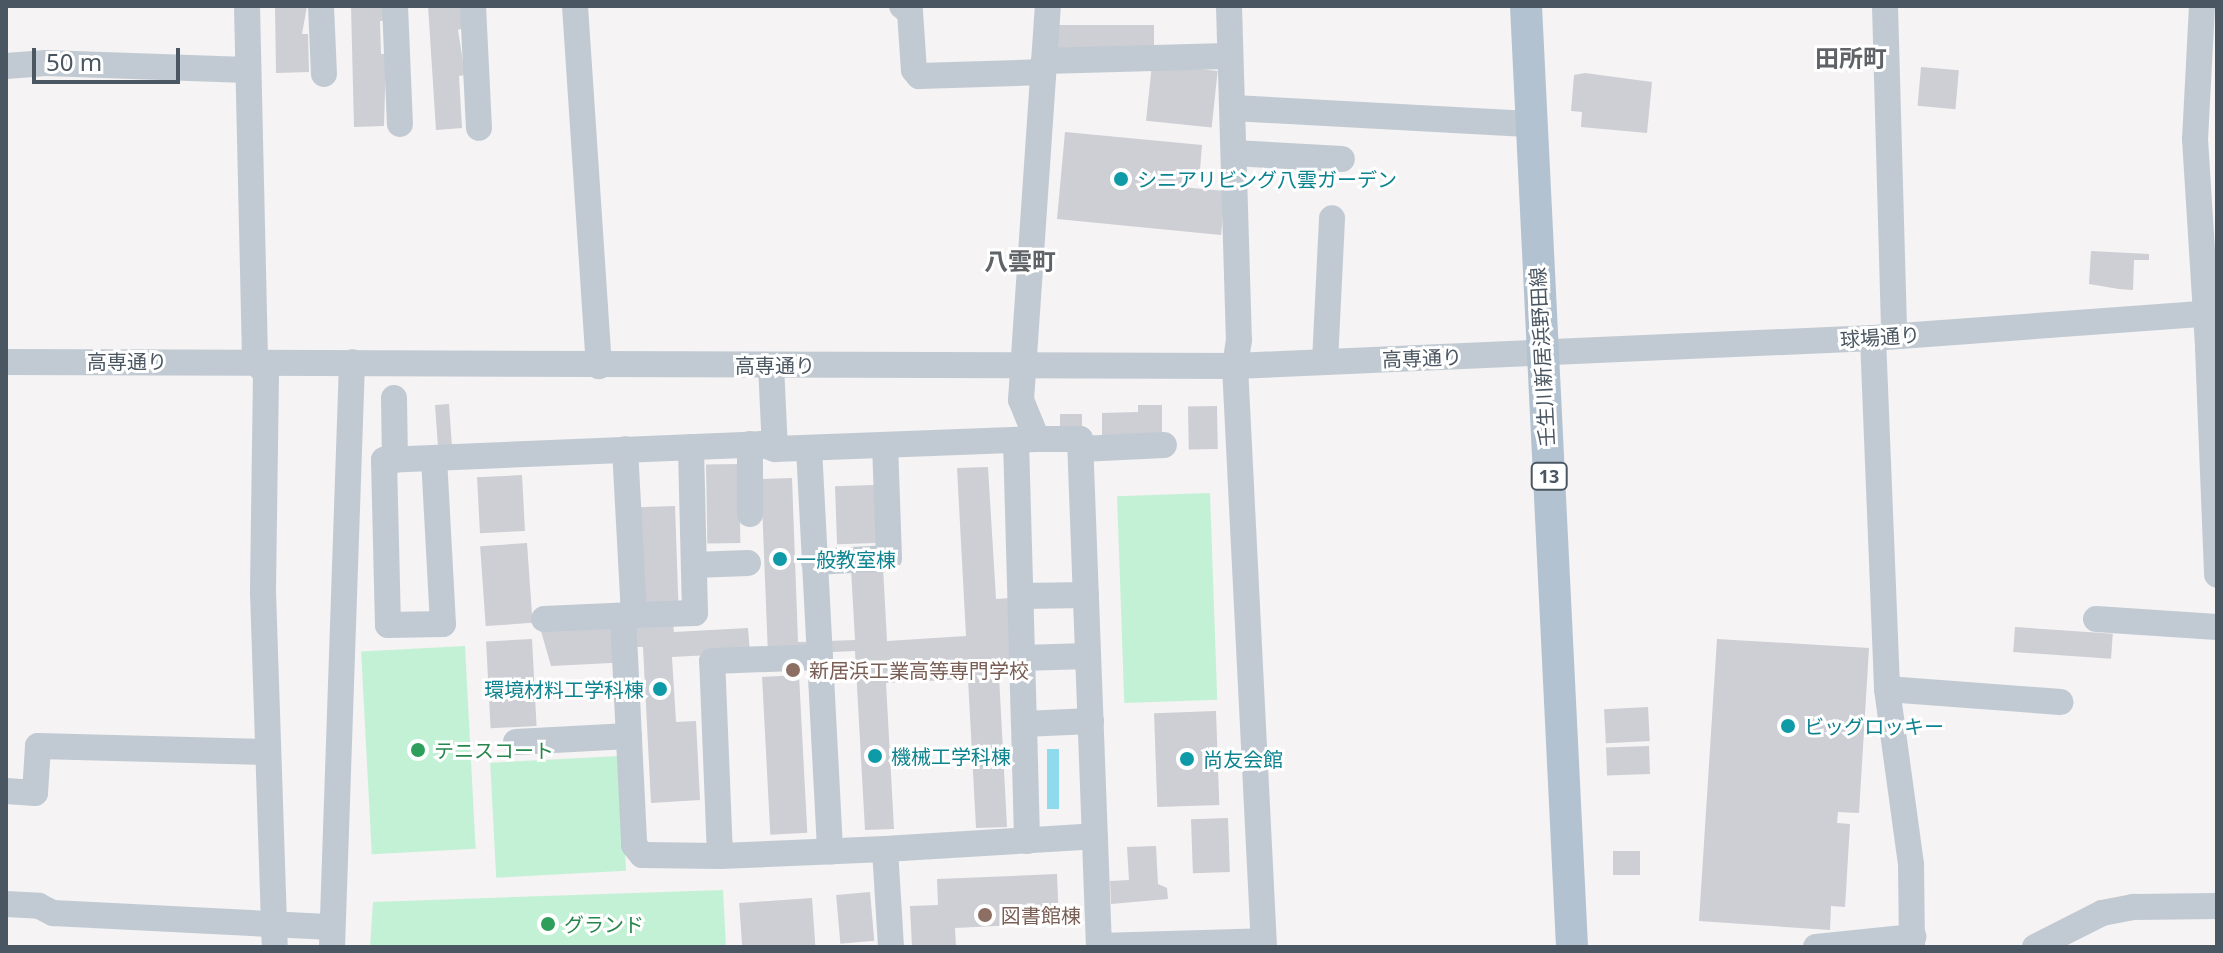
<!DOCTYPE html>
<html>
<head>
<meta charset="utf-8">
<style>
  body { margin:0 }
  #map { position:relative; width:2223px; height:953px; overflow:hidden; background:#f5f3f3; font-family:"Noto Sans","Noto Sans JP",sans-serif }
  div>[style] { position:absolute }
  .green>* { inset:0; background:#c3f1d5; transform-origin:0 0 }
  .water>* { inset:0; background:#90daee; transform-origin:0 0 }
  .building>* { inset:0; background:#cdcfd5; transform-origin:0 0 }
  .minor>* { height:26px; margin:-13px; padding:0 13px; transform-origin:13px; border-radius:13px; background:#c1cad2 }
  .major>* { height:32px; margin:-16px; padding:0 16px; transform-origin:16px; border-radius:16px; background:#b3c2d1 }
  .dots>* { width:22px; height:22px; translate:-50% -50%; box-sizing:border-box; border:4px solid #fff; border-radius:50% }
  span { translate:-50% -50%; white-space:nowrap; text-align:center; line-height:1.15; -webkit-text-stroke:6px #fff; paint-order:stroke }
  .shield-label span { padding:2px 6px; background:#fff; border:2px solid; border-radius:6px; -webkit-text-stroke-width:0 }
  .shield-label { font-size:18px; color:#4a5661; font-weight:700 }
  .culture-label { font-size:20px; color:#0d838f }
  .left { translate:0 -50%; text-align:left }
  .right { translate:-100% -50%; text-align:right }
  .street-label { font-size:20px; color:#4a5661 }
  .education-label { font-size:20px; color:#785e54 }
  .leisure-label { font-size:20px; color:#27864d }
  .quarter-label { font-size:24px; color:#5f6368; font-weight:700 }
  .frame { position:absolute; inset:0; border:8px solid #4a5661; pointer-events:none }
  .scale { position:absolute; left:32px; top:48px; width:148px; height:36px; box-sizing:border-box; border:4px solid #4a5661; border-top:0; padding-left:10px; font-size:24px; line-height:28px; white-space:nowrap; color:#4a5661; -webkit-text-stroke:6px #fff; paint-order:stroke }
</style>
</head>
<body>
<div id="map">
  <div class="green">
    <div style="left:1210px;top:493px;width:207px;height:93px;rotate:88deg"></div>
    <div style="left:465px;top:646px;width:203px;height:104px;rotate:87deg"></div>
    <div style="left:620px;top:756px;width:115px;height:130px;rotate:87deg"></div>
    <div style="clip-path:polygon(723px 890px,726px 947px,370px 947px,373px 902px)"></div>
  </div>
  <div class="water">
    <div style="left:1047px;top:749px;width:12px;height:60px"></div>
  </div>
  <div class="building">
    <div style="clip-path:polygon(275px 6px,307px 6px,302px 34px,308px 34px,309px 72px,276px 73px)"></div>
    <div style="clip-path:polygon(351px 6px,381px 6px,384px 12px,385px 21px,380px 21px,381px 54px,386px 54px,384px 126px,354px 127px)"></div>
    <div style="clip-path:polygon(428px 6px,460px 6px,463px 15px,464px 28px,458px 30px,465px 75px,459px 76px,462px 128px,436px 130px)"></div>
    <div style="left:1154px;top:25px;width:26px;height:97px;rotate:90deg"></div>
    <div style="left:1152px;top:64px;width:66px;height:57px;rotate:6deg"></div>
    <div style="left:1921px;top:67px;width:38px;height:39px;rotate:5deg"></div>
    <div style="clip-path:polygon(1585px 73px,1652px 82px,1647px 133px,1581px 127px,1582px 112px,1571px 111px,1574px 75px)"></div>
    <div style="clip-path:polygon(1065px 132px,1202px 145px,1200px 170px,1183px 169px,1181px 187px,1225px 191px,1221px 235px,1057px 219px)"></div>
    <div style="clip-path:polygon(2091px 251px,2149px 254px,2149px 260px,2134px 260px,2133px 290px,2119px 289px,2089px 284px)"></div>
    <div style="left:449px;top:404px;width:41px;height:14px;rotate:86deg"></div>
    <div style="clip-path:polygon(1138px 405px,1162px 405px,1162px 435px,1102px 435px,1102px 413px,1138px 412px)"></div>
    <div style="left:1217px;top:406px;width:43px;height:29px;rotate:89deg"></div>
    <div style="left:1082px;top:414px;width:13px;height:22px;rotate:90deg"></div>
    <div style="left:739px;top:464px;width:79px;height:33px;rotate:89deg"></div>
    <div style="clip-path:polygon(988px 467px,996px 599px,1011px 598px,1014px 675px,999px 676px,1007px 827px,976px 828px,968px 679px,886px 683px,894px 829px,865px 830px,855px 651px,768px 655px,761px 479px,792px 478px,798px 642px,855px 640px,851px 569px,883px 567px,887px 641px,966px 636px,957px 468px)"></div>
    <div style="left:522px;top:475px;width:56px;height:45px;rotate:87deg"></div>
    <div style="left:874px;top:485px;width:58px;height:39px;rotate:88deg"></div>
    <div style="left:675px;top:506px;width:97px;height:37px;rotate:88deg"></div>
    <div style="left:527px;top:543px;width:80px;height:47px;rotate:86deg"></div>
    <div style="clip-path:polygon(673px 623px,674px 632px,748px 628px,750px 653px,672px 657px,676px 722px,696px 721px,700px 800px,651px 803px,643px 647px,630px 647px,631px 662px,551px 666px,541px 631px)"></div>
    <div style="left:2015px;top:627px;width:98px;height:25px;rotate:4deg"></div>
    <div style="left:532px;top:639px;width:87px;height:46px;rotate:87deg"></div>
    <div style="clip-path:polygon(1717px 639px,1869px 648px,1859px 813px,1838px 812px,1837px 823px,1850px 824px,1845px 907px,1831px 906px,1830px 930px,1699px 921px)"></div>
    <div style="left:799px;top:675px;width:158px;height:37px;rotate:87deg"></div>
    <div style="left:1648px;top:707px;width:34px;height:44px;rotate:87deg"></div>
    <div style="left:1216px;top:711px;width:94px;height:62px;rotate:88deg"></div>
    <div style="left:1649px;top:746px;width:28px;height:43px;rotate:88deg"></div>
    <div style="left:1228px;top:818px;width:54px;height:37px;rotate:88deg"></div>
    <div style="clip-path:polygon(1156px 846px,1158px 884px,1167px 888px,1168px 899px,1111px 904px,1110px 881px,1129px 880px,1127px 847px)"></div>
    <div style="left:1613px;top:851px;width:27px;height:24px"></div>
    <div style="clip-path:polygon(1057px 874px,1059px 923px,955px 928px,956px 947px,912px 947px,910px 906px,938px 905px,937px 879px)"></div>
    <div style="left:870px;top:892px;width:49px;height:34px;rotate:85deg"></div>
    <div style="left:812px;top:898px;width:49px;height:73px;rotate:86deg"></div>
  </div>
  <div class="minor">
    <div style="left:247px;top:6px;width:354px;rotate:88.7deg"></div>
    <div style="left:255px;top:360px;width:18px;rotate:52deg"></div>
    <div style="left:266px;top:374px;width:218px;rotate:90.8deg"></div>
    <div style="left:263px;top:592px;width:355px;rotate:88.1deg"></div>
    <div style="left:321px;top:6px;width:68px;rotate:87.5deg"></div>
    <div style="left:395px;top:6px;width:118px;rotate:87.6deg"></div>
    <div style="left:473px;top:6px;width:122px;rotate:87.2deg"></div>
    <div style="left:575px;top:6px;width:361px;rotate:86.2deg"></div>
    <div style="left:902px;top:6px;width:10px;rotate:37deg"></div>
    <div style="left:910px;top:12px;width:58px;rotate:86.1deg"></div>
    <div style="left:914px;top:70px;width:8px;rotate:50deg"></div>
    <div style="left:919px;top:76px;width:124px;rotate:-1.8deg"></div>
    <div style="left:1229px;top:6px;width:334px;rotate:88.3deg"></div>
    <div style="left:1239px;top:340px;width:26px;rotate:99deg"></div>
    <div style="left:1235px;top:366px;width:582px;rotate:87.14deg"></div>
    <div style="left:1885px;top:6px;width:330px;rotate:88.4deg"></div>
    <div style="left:2202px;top:6px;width:133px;rotate:93deg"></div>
    <div style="left:2195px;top:139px;width:209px;rotate:86.4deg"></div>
    <div style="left:2208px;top:348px;width:9px"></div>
    <div style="left:1044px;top:61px;width:183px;rotate:-1.6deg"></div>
    <div style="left:6px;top:66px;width:40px;rotate:-4.3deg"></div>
    <div style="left:46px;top:63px;width:201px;rotate:2deg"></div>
    <div style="left:1233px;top:108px;width:298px;rotate:3.1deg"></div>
    <div style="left:1234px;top:153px;width:108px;rotate:3.2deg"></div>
    <div style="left:1873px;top:338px;width:351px;rotate:87.7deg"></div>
    <div style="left:1887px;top:689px;width:178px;rotate:82.2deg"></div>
    <div style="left:1911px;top:865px;width:82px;rotate:89.3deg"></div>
    <div style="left:2208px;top:348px;width:227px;rotate:87.7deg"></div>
    <div style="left:6px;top:362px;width:1229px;rotate:0.19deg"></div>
    <div style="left:1235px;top:366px;width:639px;rotate:-2.51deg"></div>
    <div style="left:1873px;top:338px;width:345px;rotate:-4.2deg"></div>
    <div style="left:1325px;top:362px;width:144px;rotate:-87.2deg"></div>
    <div style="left:771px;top:365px;width:84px;rotate:87.3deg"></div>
    <div style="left:775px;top:449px;width:262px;rotate:-2.2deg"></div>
    <div style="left:1037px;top:439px;width:42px;rotate:-112.3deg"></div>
    <div style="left:1021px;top:400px;width:395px;rotate:-86.1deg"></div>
    <div style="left:394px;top:398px;width:62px;rotate:89.1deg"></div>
    <div style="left:1037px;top:439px;width:43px"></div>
    <div style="left:1080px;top:439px;width:508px;rotate:87.86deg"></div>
    <div style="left:1016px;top:440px;width:284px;rotate:88.4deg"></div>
    <div style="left:1024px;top:724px;width:67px;rotate:-2.6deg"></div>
    <div style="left:809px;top:448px;width:404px;rotate:87deg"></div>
    <div style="left:1081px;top:449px;width:83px;rotate:-2.8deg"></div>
    <div style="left:434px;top:458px;width:166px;rotate:86.9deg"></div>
    <div style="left:443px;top:624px;width:55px;rotate:179deg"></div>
    <div style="left:388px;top:625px;width:165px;rotate:-91.4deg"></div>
    <div style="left:384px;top:460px;width:377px;rotate:-2.4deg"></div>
    <div style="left:761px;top:444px;width:15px;rotate:20deg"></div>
    <div style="left:750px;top:514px;width:70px;rotate:-90deg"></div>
    <div style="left:814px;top:562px;width:75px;rotate:-3.1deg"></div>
    <div style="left:889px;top:558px;width:113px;rotate:-92deg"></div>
    <div style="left:694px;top:565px;width:54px;rotate:-2.1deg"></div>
    <div style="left:1021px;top:596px;width:65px;rotate:-0.9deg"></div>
    <div style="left:634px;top:615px;width:61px;rotate:-1.9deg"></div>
    <div style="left:695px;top:613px;width:166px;rotate:-91.4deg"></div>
    <div style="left:623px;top:616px;width:229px;rotate:87.2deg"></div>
    <div style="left:634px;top:845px;width:13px;rotate:51deg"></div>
    <div style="left:642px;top:855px;width:78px;rotate:0.7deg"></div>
    <div style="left:720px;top:856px;width:195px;rotate:-92.3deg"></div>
    <div style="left:712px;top:661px;width:108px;rotate:-2.1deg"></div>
    <div style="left:544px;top:619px;width:90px;rotate:-2.5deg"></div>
    <div style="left:634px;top:615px;width:166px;rotate:-93.1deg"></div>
    <div style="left:2096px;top:619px;width:121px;rotate:3.8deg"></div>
    <div style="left:1022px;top:658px;width:66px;rotate:-1.7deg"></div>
    <div style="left:1887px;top:689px;width:174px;rotate:4.3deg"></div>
    <div style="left:1024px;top:724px;width:117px;rotate:88.5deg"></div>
    <div style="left:516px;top:742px;width:113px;rotate:-3deg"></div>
    <div style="left:6px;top:791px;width:29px;rotate:4deg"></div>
    <div style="left:35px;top:793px;width:47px;rotate:-86.3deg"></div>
    <div style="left:38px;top:746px;width:227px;rotate:1.5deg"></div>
    <div style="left:885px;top:849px;width:210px;rotate:-3.5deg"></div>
    <div style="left:720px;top:856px;width:165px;rotate:-2.4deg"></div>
    <div style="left:885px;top:849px;width:98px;rotate:86.5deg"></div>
    <div style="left:6px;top:904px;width:33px;rotate:3deg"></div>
    <div style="left:39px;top:906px;width:16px;rotate:27deg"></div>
    <div style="left:53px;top:913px;width:279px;rotate:2.9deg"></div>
    <div style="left:1099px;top:946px;width:164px;rotate:-1.7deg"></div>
    <div style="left:332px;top:947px;width:585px;rotate:-88.04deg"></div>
    <div style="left:1816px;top:947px;width:98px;rotate:-5.9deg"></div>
    <div style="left:2035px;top:947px;width:75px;rotate:-26.9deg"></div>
    <div style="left:2102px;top:913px;width:32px;rotate:-11deg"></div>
    <div style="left:2133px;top:907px;width:84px;rotate:-0.7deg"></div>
  </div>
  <div class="major">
    <div style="left:1526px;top:6px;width:942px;rotate:87.2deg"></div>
  </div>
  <div class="dots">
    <div style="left:1121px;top:179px;background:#0f9aa8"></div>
    <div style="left:780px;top:559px;background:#0f9aa8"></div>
    <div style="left:793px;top:670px;background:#8d6e63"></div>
    <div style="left:660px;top:689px;background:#0f9aa8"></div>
    <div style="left:1788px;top:726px;background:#0f9aa8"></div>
    <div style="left:418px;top:750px;background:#2e9e5b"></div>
    <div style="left:875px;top:756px;background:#0f9aa8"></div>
    <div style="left:1187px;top:759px;background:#0f9aa8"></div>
    <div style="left:985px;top:915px;background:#8d6e63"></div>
    <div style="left:548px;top:924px;background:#2e9e5b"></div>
  </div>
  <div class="shield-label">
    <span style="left:1549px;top:476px">13</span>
  </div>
  <div class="culture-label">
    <span class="left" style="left:1137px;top:179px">シニアリビング八雲ガーデン</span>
    <span class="left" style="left:796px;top:559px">一般教室棟</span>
    <span class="right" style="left:644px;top:689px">環境材料工学科棟</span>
    <span class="left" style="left:1804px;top:726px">ビッグロッキー</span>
    <span class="left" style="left:891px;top:756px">機械工学科棟</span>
    <span class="left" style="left:1203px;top:759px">尚友会館</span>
  </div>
  <div class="street-label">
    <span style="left:1880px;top:337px;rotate:-4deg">球場通り</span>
    <span style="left:1542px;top:357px;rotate:-93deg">壬生川新居浜野田線</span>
    <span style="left:1422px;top:358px;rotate:-2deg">高専通り</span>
    <span style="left:127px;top:361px">高専通り</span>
    <span style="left:775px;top:365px">高専通り</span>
  </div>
  <div class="education-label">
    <span class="left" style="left:809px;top:670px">新居浜工業高等専門学校</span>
    <span class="left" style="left:1001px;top:915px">図書館棟</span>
  </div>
  <div class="leisure-label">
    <span class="left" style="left:434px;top:750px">テニスコート</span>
    <span class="left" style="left:564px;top:924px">グランド</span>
  </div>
  <div class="quarter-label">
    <span style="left:1851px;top:58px">田所町</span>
    <span style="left:1020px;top:261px">八雲町</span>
  </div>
  <div class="frame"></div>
  <div class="scale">50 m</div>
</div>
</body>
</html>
